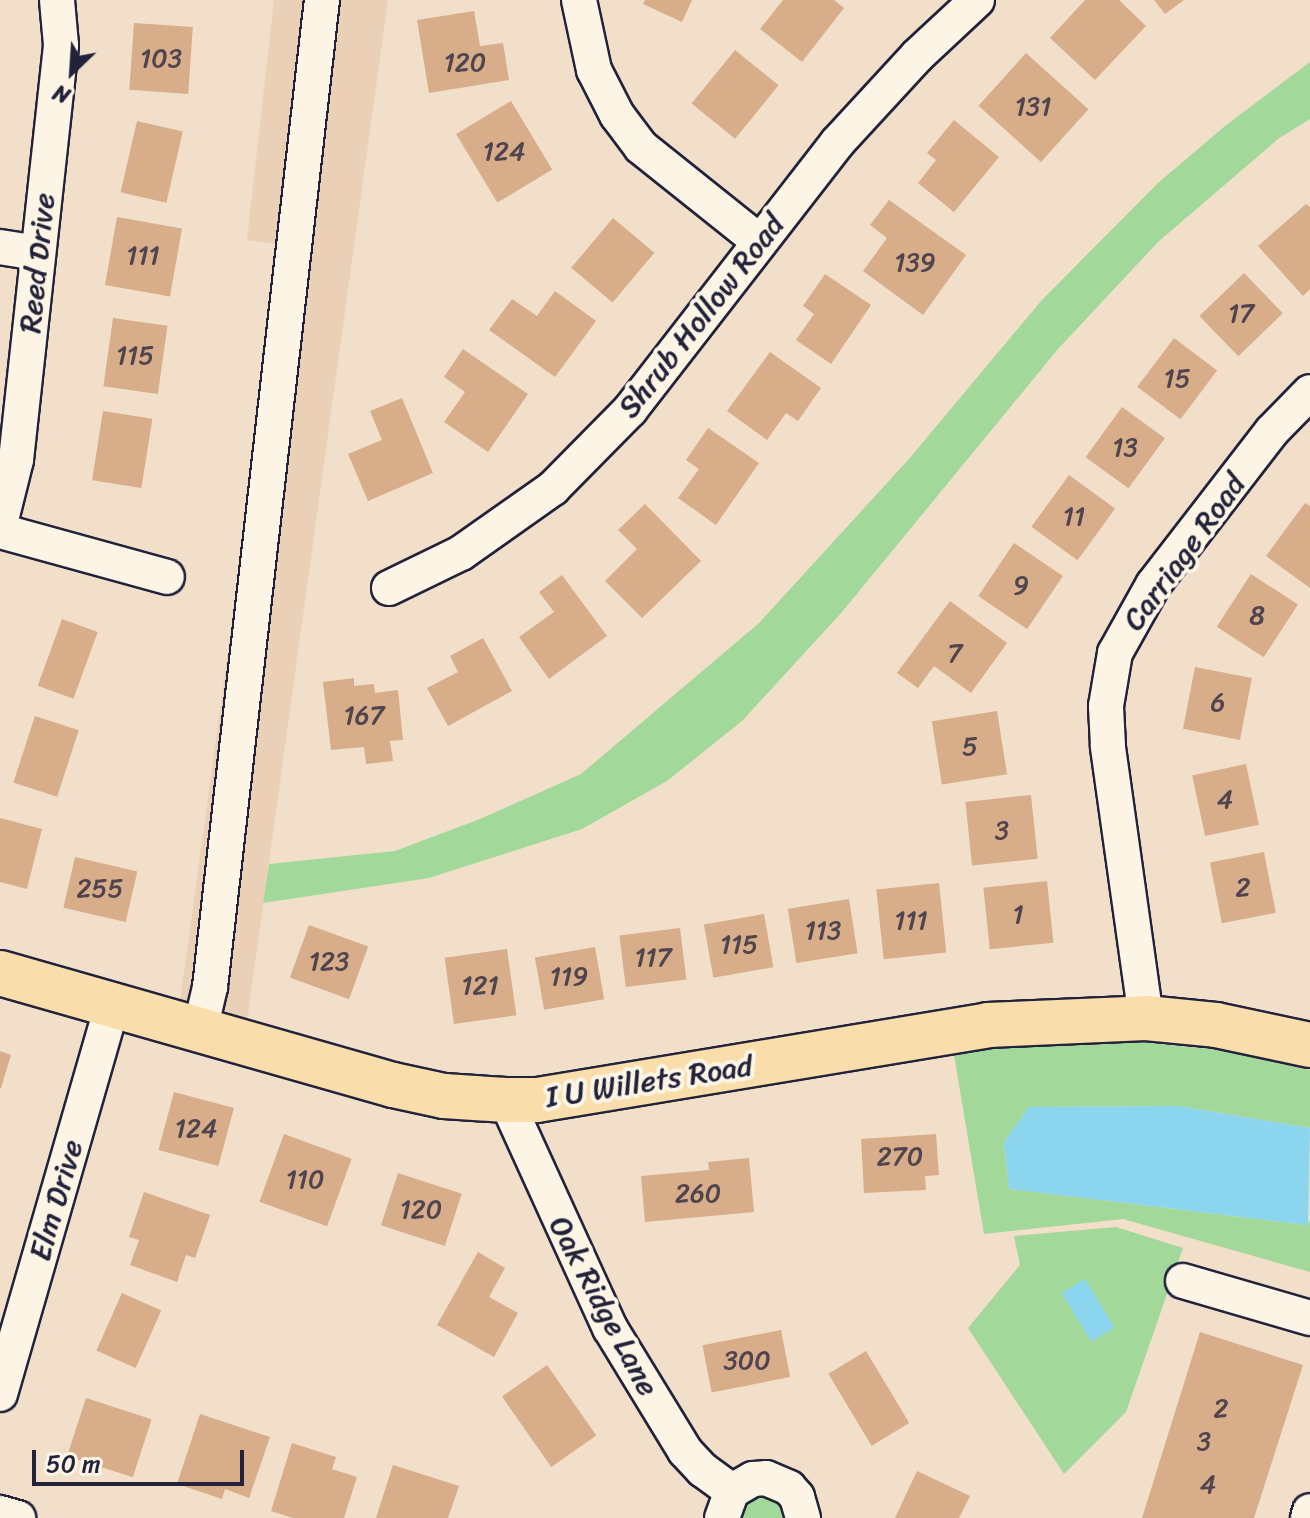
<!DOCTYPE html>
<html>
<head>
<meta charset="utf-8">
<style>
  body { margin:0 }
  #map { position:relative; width:1310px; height:1518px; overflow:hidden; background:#f1dfc9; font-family:Sriracha,sans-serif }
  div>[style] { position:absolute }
  .built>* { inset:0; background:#ead0b6 }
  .green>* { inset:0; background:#a3d89b }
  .water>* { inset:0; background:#8cd5ee; transform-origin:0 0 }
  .building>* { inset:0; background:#d8ad89; transform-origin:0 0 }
  .roads { filter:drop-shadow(2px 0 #22223b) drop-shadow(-2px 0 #22223b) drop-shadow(0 2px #22223b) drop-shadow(0 -2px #22223b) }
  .minor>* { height:34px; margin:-17px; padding:0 17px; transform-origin:17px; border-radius:17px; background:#fcf5e5 }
  .major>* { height:44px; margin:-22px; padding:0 22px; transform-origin:22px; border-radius:22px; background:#f9deab }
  span { translate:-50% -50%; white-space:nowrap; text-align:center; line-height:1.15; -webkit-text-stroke:8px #fcf5e5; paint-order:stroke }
  .number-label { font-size:26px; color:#50454e }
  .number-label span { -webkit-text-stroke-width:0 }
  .street-label { font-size:30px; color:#22223b }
  .north { position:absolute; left:32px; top:32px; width:80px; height:80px; -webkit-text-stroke:6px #fcf5e5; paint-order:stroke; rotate:205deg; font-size:22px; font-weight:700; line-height:32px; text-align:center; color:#22223b }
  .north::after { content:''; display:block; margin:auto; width:28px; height:36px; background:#22223b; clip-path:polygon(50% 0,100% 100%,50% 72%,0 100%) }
  .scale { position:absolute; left:32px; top:1450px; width:212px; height:36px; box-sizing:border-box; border:4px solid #22223b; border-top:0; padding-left:10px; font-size:24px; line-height:28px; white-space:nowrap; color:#22223b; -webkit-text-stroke:6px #fcf5e5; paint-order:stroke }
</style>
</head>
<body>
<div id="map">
  <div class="built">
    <div style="clip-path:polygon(274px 0,388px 0,244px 1043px,177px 1024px,235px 601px,275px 244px,247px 240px)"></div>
  </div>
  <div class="green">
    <div style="clip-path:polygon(1310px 62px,1310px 119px,1278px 139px,1158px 242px,1058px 349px,842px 612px,742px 721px,667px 781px,582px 829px,429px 878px,263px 903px,269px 864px,395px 851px,480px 819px,581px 774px,759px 623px,909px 459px,1041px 301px,1158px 183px,1225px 126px)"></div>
    <div style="clip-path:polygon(1120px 1040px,1230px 1051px,1310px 1070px,1310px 1128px,1178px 1106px,1029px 1107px,1004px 1142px,1009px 1189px,1307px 1225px,1310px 1220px,1310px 1272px,1123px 1219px,984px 1234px,953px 1049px)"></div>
    <div style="clip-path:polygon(1116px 1227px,1183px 1248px,1126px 1412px,1064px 1474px,968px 1328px,1020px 1265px,1014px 1236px)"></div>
    <div style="clip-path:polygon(753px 1479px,803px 1518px,722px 1518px)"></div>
  </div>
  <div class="water">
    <div style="clip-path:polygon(1178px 1106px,1310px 1128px,1308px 1225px,1009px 1189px,1004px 1142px,1029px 1107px)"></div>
    <div style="left:1085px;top:1279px;width:57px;height:27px;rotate:59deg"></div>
  </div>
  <div class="building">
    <div style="clip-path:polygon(645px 0,692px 0,682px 22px,643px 4px)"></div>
    <div style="clip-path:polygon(783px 0,834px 0,844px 8px,802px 62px,760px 29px)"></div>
    <div style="clip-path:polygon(1085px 0,1119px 0,1146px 26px,1095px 80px,1050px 38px)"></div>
    <div style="clip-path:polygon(1154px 0,1184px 0,1165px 14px)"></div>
    <div style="clip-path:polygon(474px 11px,480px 46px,503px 43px,509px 80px,429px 93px,417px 20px)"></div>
    <div style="left:134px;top:23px;width:59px;height:67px;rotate:4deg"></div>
    <div style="left:735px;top:50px;width:56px;height:69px;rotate:39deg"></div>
    <div style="left:1026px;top:53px;width:84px;height:71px;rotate:42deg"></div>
    <div style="left:511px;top:101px;width:80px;height:64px;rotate:59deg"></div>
    <div style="clip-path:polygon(954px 120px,999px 157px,954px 212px,918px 183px,936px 160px,927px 153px)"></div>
    <div style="left:137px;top:121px;width:47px;height:73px;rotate:13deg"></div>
    <div style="clip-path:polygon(889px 200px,966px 255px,923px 315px,863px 271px,887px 238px,870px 225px)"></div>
    <div style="clip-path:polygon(1306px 204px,1310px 207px,1310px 289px,1303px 296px,1258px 246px)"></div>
    <div style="left:117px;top:217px;width:66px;height:69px;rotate:10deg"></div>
    <div style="left:613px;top:218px;width:54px;height:65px;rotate:40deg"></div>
    <div style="left:1244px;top:273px;width:56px;height:62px;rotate:46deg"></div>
    <div style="clip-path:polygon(825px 274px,871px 305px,831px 364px,796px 340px,814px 314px,803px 306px)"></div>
    <div style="clip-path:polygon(555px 291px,596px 321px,555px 377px,489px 330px,512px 299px,537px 316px)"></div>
    <div style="left:113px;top:318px;width:55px;height:69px;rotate:8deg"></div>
    <div style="left:1174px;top:338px;width:54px;height:61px;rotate:37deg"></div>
    <div style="clip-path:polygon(463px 349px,528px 394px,488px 452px,444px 422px,465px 392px,444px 377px)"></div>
    <div style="clip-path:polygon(770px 352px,821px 388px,798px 421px,786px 413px,767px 440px,727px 411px)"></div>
    <div style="clip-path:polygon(402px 398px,433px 473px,368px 501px,348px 454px,382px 440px,370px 411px)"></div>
    <div style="left:1122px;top:407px;width:53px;height:62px;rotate:36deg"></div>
    <div style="left:103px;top:411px;width:50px;height:70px;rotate:9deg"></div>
    <div style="clip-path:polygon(708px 428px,759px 463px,716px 525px,678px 498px,699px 469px,686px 460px)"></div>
    <div style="left:1069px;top:475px;width:57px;height:64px;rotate:36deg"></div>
    <div style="clip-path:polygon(1305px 503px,1310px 506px,1310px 588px,1266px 556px)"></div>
    <div style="clip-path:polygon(645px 504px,701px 561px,642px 618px,605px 581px,637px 549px,618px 530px)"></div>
    <div style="left:1014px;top:543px;width:59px;height:64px;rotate:34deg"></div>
    <div style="left:1251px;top:574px;width:56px;height:63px;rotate:33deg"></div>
    <div style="clip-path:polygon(562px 575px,607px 636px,549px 679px,519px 637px,554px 612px,539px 592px)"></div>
    <div style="clip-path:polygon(950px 601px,1007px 643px,971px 693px,934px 666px,918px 688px,897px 673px)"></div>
    <div style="left:62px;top:619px;width:38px;height:71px;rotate:20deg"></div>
    <div style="clip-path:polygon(483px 638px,512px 691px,448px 726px,427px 688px,458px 672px,450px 656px)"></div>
    <div style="left:1195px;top:667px;width:58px;height:63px;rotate:11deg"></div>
    <div style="clip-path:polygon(354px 678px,354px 686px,374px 684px,375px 693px,398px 690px,403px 740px,390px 741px,393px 761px,366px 764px,364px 747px,331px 750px,323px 682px)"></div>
    <div style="left:997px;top:711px;width:64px;height:66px;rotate:81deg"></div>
    <div style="left:35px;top:716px;width:46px;height:70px;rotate:18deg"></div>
    <div style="left:1246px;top:764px;width:62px;height:55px;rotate:78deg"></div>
    <div style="left:1031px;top:795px;width:64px;height:66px;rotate:84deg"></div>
    <div style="clip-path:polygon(0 818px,42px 829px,27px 889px,0 882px)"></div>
    <div style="left:1264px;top:852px;width:62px;height:55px;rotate:79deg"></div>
    <div style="left:75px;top:857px;width:64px;height:52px;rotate:13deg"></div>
    <div style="left:1047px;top:881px;width:62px;height:64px;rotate:84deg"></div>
    <div style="left:939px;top:883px;width:70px;height:63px;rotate:84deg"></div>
    <div style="left:849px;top:899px;width:55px;height:62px;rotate:81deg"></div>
    <div style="left:764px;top:914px;width:54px;height:61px;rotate:80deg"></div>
    <div style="left:309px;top:925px;width:63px;height:56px;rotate:20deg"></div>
    <div style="left:680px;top:928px;width:52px;height:61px;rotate:83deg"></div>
    <div style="left:595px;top:947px;width:53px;height:61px;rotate:80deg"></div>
    <div style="left:507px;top:949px;width:67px;height:63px;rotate:82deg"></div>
    <div style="clip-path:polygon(0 1051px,11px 1055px,1px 1088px,0 1088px)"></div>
    <div style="left:174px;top:1092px;width:62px;height:60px;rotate:15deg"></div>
    <div style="left:284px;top:1134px;width:72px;height:72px;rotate:20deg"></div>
    <div style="clip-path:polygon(936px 1134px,939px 1175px,925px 1176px,926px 1190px,864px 1193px,861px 1139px)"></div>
    <div style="clip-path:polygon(749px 1158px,754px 1212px,645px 1222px,641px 1176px,709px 1170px,708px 1162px)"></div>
    <div style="left:398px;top:1173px;width:67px;height:55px;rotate:18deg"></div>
    <div style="clip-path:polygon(144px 1192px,210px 1215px,195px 1258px,186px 1255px,177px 1282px,130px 1265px,139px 1240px,129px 1237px)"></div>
    <div style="clip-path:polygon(478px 1252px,505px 1268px,489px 1297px,518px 1313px,494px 1357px,437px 1325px)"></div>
    <div style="left:122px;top:1293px;width:43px;height:63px;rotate:24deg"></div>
    <div style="left:781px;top:1330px;width:48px;height:80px;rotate:79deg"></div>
    <div style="clip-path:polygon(1200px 1332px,1303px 1365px,1254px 1518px,1142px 1518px)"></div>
    <div style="left:866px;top:1351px;width:84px;height:44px;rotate:59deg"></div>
    <div style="left:547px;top:1365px;width:86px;height:55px;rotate:55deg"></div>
    <div style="left:86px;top:1398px;width:69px;height:61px;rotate:18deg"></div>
    <div style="clip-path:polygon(200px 1414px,270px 1437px,249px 1498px,225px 1489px,222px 1499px,177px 1484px)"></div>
    <div style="clip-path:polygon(292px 1443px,336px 1457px,332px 1469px,357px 1477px,344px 1518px,293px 1518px,271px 1511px)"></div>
    <div style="clip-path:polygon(393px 1465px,459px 1486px,448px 1518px,376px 1518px)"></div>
    <div style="clip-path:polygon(917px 1471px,970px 1496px,959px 1518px,895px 1518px)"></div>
  </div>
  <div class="roads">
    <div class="minor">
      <div style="left:579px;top:0;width:72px;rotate:77.9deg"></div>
      <div style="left:594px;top:70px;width:51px;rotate:62.9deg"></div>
      <div style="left:617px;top:115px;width:40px;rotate:53deg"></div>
      <div style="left:641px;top:147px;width:152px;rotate:38.6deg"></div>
      <div style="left:0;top:247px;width:38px;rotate:9deg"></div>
      <div style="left:0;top:524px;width:66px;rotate:-76deg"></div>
      <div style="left:16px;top:460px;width:417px;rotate:-83.8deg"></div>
      <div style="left:61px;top:45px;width:45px;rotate:-95.1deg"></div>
      <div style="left:0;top:531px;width:173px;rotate:15.4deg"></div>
      <div style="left:389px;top:588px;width:80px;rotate:-25.9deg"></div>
      <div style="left:461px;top:553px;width:113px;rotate:-35.2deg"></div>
      <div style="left:553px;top:488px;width:110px;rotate:-45.4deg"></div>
      <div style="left:630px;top:410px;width:338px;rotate:-52.2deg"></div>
      <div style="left:837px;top:143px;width:118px;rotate:-47.4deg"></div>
      <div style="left:917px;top:56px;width:82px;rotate:-43deg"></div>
      <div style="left:1146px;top:1018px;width:275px;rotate:-98deg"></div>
      <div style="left:1108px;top:746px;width:40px;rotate:-92.9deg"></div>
      <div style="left:1106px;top:706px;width:54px;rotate:-80.4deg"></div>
      <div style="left:1115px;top:653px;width:78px;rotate:-60.8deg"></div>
      <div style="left:1153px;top:585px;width:195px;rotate:-52.3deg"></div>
      <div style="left:1272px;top:431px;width:54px;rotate:-45.7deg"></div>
      <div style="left:200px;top:1030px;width:44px;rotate:-76.9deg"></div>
      <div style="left:210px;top:987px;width:993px;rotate:-83.53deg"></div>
      <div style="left:506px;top:1100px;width:251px;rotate:65.5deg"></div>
      <div style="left:610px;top:1328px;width:144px;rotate:58.6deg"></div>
      <div style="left:685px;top:1451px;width:26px;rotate:47deg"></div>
      <div style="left:703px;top:1470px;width:36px;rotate:36deg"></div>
      <div style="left:1183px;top:1281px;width:132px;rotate:16.2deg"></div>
      <div style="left:0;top:1394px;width:405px;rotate:-73.9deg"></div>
      <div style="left:0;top:1513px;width:19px;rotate:16deg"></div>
      <div style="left:722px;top:1518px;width:29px;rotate:-70deg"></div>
      <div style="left:732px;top:1491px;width:24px;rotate:-30deg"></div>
      <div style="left:753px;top:1479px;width:13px;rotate:-4deg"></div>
      <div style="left:766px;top:1478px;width:25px;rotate:23deg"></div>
      <div style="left:789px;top:1488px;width:12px;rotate:48deg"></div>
      <div style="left:797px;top:1497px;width:22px;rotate:74deg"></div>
      <div style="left:1308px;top:1518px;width:7px;rotate:-74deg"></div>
    </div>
    <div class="major">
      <div style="left:0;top:973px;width:409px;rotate:15.9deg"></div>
      <div style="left:393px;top:1085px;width:52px;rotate:12.2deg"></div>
      <div style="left:444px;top:1096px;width:62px;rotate:3.7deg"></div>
      <div style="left:506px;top:1100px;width:31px"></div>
      <div style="left:537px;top:1100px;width:457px;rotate:-9.4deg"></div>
      <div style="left:988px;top:1025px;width:158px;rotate:-2.5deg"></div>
      <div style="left:1146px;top:1018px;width:70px;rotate:5.7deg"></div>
      <div style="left:1216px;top:1025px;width:96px;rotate:12deg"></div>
    </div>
  </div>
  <div class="number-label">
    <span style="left:161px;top:59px">103</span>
    <span style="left:465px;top:63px">120</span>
    <span style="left:1033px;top:107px">131</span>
    <span style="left:504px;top:152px">124</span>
    <span style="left:143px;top:256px">111</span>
    <span style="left:915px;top:263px">139</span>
    <span style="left:1241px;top:314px">17</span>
    <span style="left:135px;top:356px">115</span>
    <span style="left:1177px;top:379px">15</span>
    <span style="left:1125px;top:448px">13</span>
    <span style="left:1074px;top:517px">11</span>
    <span style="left:1021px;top:586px">9</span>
    <span style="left:1257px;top:616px">8</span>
    <span style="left:955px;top:654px">7</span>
    <span style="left:1218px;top:703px">6</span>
    <span style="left:364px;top:716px">167</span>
    <span style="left:970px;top:747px">5</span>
    <span style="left:1225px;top:800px">4</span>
    <span style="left:1002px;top:831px">3</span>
    <span style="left:1243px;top:888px">2</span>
    <span style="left:100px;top:889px">255</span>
    <span style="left:1018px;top:915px">1</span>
    <span style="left:911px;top:921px">111</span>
    <span style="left:823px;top:931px">113</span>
    <span style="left:739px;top:945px">115</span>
    <span style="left:653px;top:958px">117</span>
    <span style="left:329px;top:962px">123</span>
    <span style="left:569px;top:977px">119</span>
    <span style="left:480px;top:986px">121</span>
    <span style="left:196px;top:1129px">124</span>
    <span style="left:900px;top:1157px">270</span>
    <span style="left:305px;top:1180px">110</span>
    <span style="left:698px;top:1194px">260</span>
    <span style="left:421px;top:1210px">120</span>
    <span style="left:747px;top:1361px">300</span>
    <span style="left:1221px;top:1409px">2</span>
    <span style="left:1204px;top:1442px">3</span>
    <span style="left:1208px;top:1485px">4</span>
  </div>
  <div class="street-label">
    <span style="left:37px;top:263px;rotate:-84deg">Reed Drive</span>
    <span style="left:701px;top:316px;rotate:-52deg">Shrub Hollow Road</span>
    <span style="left:1184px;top:552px;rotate:-54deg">Carriage Road</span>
    <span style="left:649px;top:1081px;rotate:-9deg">I U Willets Road</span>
    <span style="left:56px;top:1200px;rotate:-74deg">Elm Drive</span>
    <span style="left:604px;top:1306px;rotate:62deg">Oak Ridge Lane</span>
  </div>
  <div class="north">N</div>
  <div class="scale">50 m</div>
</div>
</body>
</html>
